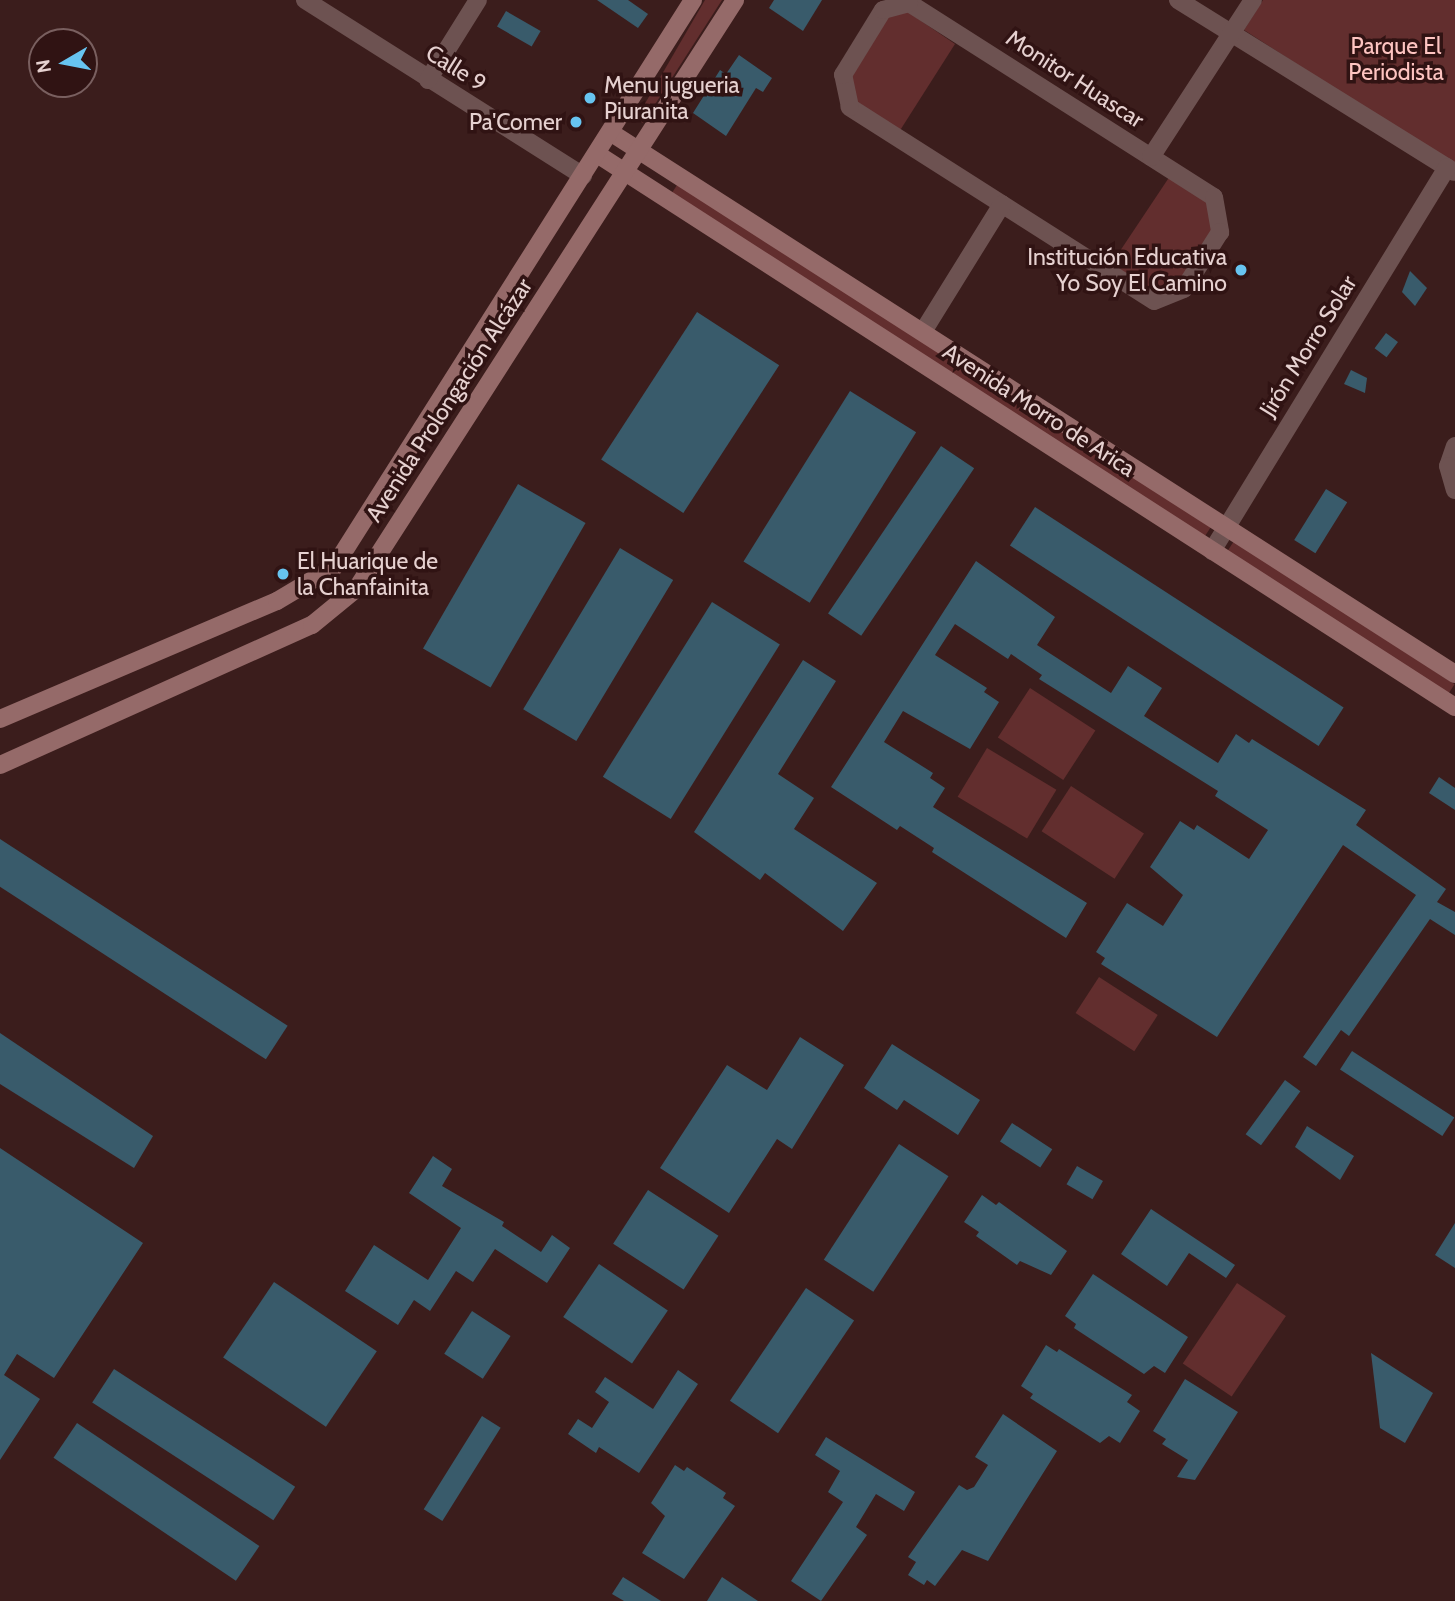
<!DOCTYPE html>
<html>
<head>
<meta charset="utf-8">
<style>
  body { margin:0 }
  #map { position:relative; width:1455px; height:1601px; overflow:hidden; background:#3b1d1c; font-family:Cabin,sans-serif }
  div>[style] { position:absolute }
  .green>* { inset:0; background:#622e2e; transform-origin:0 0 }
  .building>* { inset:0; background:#395b6b; transform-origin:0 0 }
  .street>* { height:18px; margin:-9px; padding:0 9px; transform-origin:9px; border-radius:9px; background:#6d5251 }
  .secondary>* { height:18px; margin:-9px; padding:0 9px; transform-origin:9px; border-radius:9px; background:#956a69 }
  .dots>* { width:19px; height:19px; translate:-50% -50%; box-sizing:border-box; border:4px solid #301313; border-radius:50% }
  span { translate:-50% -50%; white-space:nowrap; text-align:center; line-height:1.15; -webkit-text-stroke:7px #301313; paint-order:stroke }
  .park-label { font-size:23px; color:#fec4c1 }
  .street-label { font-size:23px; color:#e6d1d0 }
  .poi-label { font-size:23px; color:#e6d1d0 }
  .left { translate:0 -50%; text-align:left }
  .right { translate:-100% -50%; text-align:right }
  .north { position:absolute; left:28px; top:28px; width:70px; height:70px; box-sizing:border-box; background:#301313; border:2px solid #795f5f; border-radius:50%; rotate:260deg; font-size:19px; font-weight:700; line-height:28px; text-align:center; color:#e6d1d0 }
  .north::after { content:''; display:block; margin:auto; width:24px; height:32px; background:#67c4f0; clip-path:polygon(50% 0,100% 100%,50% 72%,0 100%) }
</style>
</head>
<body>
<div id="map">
  <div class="green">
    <div style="clip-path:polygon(705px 0,722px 0,643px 123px,636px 119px)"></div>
    <div style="clip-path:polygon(1263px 0,1455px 0,1455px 166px,1244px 30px)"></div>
    <div style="clip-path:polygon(905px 10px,955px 44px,899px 132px,854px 101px,848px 77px,886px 14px)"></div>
    <div style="clip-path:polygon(1170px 176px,1210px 199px,1217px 219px,1188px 279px,1155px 296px,1110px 266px)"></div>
    <div style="left:679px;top:182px;width:634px;height:14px;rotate:33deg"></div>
    <div style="left:1234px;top:541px;width:263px;height:14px;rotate:33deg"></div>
    <div style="left:1030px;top:688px;width:78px;height:59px;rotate:33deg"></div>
    <div style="left:987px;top:748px;width:81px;height:57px;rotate:31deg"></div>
    <div style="left:1071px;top:786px;width:87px;height:54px;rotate:33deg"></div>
    <div style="left:1099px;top:977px;width:70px;height:43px;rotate:33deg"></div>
    <div style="left:1237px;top:1283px;width:59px;height:97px;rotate:34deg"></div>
  </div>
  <div class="building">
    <div style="clip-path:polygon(597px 0,628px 0,648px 14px,638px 28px)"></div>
    <div style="clip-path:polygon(774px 0,822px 0,803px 31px,769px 8px)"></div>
    <div style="left:506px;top:11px;width:40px;height:18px;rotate:30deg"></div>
    <div style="clip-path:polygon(739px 55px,772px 78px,763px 92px,756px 88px,726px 136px,693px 113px,720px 70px,726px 74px)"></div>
    <div style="clip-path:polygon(1410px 271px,1427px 288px,1415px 306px,1402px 292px)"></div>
    <div style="left:697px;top:312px;width:98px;height:176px;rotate:33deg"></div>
    <div style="left:1386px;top:333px;width:15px;height:19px;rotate:37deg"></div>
    <div style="clip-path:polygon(1351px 370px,1367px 378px,1365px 393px,1344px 384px)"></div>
    <div style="left:850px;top:391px;width:78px;height:201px;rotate:32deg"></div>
    <div style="left:941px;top:446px;width:40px;height:202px;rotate:34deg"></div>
    <div style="left:518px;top:484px;width:78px;height:190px;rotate:30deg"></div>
    <div style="left:1326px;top:489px;width:25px;height:60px;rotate:32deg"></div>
    <div style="left:1035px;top:507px;width:368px;height:46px;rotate:33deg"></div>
    <div style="left:620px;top:548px;width:62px;height:188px;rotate:31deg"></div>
    <div style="clip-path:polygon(976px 561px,1055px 617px,1037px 645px,1111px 693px,1128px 666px,1162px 688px,1144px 716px,1218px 763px,1236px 734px,1249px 743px,1252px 739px,1366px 810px,1356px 825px,1446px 889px,1437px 902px,1455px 912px,1455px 935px,1430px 919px,1349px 1036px,1341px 1030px,1316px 1066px,1303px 1057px,1416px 895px,1343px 845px,1217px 1037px,1101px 964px,1105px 958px,1096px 952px,1127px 903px,1163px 926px,1183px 895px,1150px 867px,1180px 821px,1194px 830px,1197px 825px,1249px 859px,1268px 830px,1215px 796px,1218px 791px,1039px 679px,1042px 675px,1011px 654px,1008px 659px,955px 624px,935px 655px,987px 688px,984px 692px,999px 702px,970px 749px,903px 711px,884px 742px,933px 773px,930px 778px,945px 788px,933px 807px,1087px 903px,1066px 938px,932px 852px,934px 848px,900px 826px,897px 830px,831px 787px)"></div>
    <div style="left:712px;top:602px;width:80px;height:206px;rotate:32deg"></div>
    <div style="clip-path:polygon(803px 660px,836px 681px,778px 774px,814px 798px,794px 829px,877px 883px,843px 931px,765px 873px,760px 880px,694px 832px)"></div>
    <div style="clip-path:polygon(1439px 777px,1455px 788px,1455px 810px,1429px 793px)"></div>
    <div style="left:0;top:839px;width:343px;height:40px;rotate:33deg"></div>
    <div style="clip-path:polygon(0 1033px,153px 1136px,134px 1168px,0 1084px)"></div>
    <div style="clip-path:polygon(800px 1037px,844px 1065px,792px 1149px,777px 1139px,729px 1213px,660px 1168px,727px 1065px,767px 1090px)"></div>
    <div style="clip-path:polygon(892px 1044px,980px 1100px,958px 1135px,904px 1100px,897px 1110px,864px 1088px)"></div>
    <div style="left:1352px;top:1051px;width:122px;height:22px;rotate:33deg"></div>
    <div style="left:1285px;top:1080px;width:19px;height:67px;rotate:36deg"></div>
    <div style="left:1012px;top:1123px;width:48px;height:22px;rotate:33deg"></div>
    <div style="clip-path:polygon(1307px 1126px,1354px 1156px,1340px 1180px,1295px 1147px)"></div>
    <div style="left:899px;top:1144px;width:59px;height:138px;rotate:33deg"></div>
    <div style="clip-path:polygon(0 1148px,143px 1243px,54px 1378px,17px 1354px,4px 1375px,40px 1399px,0 1460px)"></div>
    <div style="clip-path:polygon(433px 1156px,452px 1169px,442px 1186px,504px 1222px,502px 1226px,541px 1252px,552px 1235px,570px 1248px,547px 1283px,495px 1249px,473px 1282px,456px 1271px,430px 1311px,414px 1300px,398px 1325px,345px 1291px,374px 1245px,428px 1280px,461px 1228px,409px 1193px)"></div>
    <div style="left:1077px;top:1166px;width:30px;height:21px;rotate:30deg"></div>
    <div style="left:648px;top:1190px;width:84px;height:64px;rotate:33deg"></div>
    <div style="clip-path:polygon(982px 1195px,996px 1205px,999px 1202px,1067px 1251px,1051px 1275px,1020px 1261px,1017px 1265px,976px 1236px,979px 1232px,964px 1222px)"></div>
    <div style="clip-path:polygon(1151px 1209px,1235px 1265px,1226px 1278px,1189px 1253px,1167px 1286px,1121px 1254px)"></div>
    <div style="clip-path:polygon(1455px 1223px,1455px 1268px,1435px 1255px)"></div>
    <div style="left:599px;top:1264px;width:83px;height:64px;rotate:34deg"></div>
    <div style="clip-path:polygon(1093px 1274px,1188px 1337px,1165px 1373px,1154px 1366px,1144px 1374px,1074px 1328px,1076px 1324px,1065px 1316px)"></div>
    <div style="left:274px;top:1282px;width:124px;height:91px;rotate:34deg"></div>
    <div style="left:806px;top:1288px;width:58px;height:136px;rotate:34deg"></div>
    <div style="left:472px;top:1311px;width:46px;height:51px;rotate:33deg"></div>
    <div style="clip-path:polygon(1046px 1345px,1057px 1352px,1059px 1349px,1132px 1395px,1127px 1402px,1140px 1411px,1120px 1443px,1109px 1436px,1100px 1443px,1030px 1398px,1033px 1394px,1021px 1386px)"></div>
    <div style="clip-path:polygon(1371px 1353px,1433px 1393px,1405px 1443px,1380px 1428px)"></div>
    <div style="left:114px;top:1369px;width:216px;height:40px;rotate:33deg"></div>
    <div style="clip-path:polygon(678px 1370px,698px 1384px,639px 1473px,599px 1447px,596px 1453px,568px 1434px,578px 1419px,592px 1428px,609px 1402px,595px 1392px,605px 1377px,653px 1409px)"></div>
    <div style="clip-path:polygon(1185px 1379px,1238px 1412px,1195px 1480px,1177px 1477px,1188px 1460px,1162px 1444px,1166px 1439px,1153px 1431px)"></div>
    <div style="clip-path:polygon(1003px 1414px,1057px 1451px,988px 1561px,962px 1550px,935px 1586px,927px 1580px,924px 1585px,908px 1575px,916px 1562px,908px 1557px,959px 1485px,967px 1490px,974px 1487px,988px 1465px,975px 1457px)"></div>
    <div style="left:482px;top:1416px;width:22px;height:110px;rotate:32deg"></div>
    <div style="left:77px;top:1423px;width:220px;height:42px;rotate:34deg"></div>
    <div style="clip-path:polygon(826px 1437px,915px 1492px,904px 1511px,876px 1494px,856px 1527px,867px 1535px,821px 1601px,791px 1581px,843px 1502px,828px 1492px,840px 1471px,815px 1455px)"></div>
    <div style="clip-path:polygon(675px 1465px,684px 1471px,687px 1467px,726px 1493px,723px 1498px,735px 1506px,684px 1579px,642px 1553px,665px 1516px,651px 1503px)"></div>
    <div style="clip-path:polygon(623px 1577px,661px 1601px,624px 1601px,612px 1594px)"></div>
    <div style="clip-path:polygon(722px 1577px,758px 1601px,707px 1601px)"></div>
  </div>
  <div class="street">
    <div style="left:305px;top:0;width:329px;rotate:32.3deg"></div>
    <div style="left:1178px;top:0;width:325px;rotate:31.9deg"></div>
    <div style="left:909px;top:3px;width:361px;rotate:32.5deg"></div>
    <div style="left:1214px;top:197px;width:36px;rotate:80deg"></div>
    <div style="left:1220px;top:232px;width:67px;rotate:122.3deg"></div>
    <div style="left:1184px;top:289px;width:32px;rotate:158deg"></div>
    <div style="left:1154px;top:301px;width:361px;rotate:-147.5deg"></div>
    <div style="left:850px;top:107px;width:33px;rotate:-102deg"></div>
    <div style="left:843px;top:75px;width:76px;rotate:-58.4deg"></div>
    <div style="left:883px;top:10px;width:27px;rotate:-15deg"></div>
    <div style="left:428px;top:80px;width:94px;rotate:-58deg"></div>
    <div style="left:1151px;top:157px;width:187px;rotate:-57deg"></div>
    <div style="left:924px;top:330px;width:148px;rotate:-58.2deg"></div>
    <div style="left:1455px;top:446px;width:21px;rotate:109deg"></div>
    <div style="left:1448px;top:466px;width:25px;rotate:74deg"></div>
    <div style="left:1212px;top:551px;width:450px;rotate:-58.5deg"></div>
  </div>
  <div class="secondary">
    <div style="left:610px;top:132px;width:1004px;rotate:32.68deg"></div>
    <div style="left:597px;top:154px;width:1021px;rotate:32.8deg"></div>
    <div style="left:0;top:719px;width:301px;rotate:-23.1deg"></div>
    <div style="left:277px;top:601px;width:66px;rotate:-30.8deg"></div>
    <div style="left:334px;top:567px;width:671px;rotate:-57.66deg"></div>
    <div style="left:0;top:765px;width:342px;rotate:-24.2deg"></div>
    <div style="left:312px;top:625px;width:58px;rotate:-39.4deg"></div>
    <div style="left:357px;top:588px;width:699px;rotate:-57.26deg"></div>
  </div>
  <div class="dots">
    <div style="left:590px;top:98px;background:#67c4f0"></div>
    <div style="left:576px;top:122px;background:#67c4f0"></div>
    <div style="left:1241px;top:270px;background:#67c4f0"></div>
    <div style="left:283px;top:574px;background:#67c4f0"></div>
  </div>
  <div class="park-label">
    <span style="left:1396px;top:59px">Parque El<br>Periodista</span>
  </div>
  <div class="street-label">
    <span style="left:456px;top:68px;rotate:32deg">Calle 9</span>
    <span style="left:1075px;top:79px;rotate:33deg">Monitor Huascar</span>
    <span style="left:1308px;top:346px;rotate:-58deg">Jirón Morro Solar</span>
    <span style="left:449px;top:400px;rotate:-57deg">Avenida Prolongación Alcázar</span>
    <span style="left:1039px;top:410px;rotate:33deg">Avenida Morro de Arica</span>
  </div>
  <div class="poi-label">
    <span class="left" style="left:604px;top:98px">Menu jugueria<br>Piuranita</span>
    <span class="right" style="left:562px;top:122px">Pa'Comer</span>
    <span class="right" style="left:1227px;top:270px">Institución Educativa<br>Yo Soy El Camino</span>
    <span class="left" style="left:297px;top:574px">El Huarique de<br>la Chanfainita</span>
  </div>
  <div class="north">N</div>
</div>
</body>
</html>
